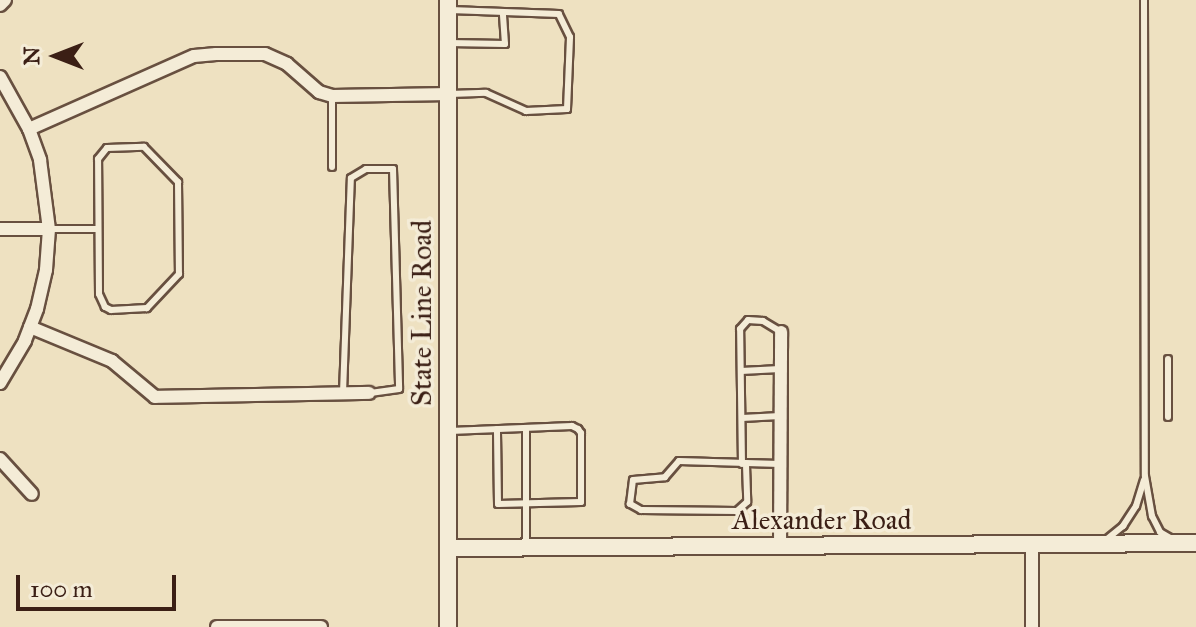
<!DOCTYPE html>
<html>
<head>
<meta charset="utf-8">
<style>
  body { margin:0 }
  #map { position:relative; width:1196px; height:627px; overflow:hidden; background:#eee1c1; font-family:"IM FELL Great Primer",serif }
  div>[style] { position:absolute }
  .roads { filter:drop-shadow(2px 0 #685040) drop-shadow(-2px 0 #685040) drop-shadow(0 2px #685040) drop-shadow(0 -2px #685040) }
  .lane>* { height:6px; margin:-3px; padding:0 3px; transform-origin:3px; border-radius:3px; background:#f4ecd7 }
  .street>* { height:12px; margin:-6px; padding:0 6px; transform-origin:6px; border-radius:6px; background:#f4ecd7 }
  .secondary>* { height:16px; margin:-8px; padding:0 8px; transform-origin:8px; border-radius:8px; background:#f4ecd7 }
  span { translate:-50% -50%; white-space:nowrap; text-align:center; line-height:1.15; -webkit-text-stroke:7px #f4ecd7; paint-order:stroke }
  .street-label { font-size:28px; color:#3b1f15 }
  .north { position:absolute; left:16px; top:16px; width:80px; height:80px; -webkit-text-stroke:6px #f4ecd7; paint-order:stroke; rotate:270deg; font-size:22px; font-weight:700; line-height:32px; text-align:center; color:#3b1f15 }
  .north::after { content:''; display:block; margin:auto; width:28px; height:36px; background:#3b1f15; clip-path:polygon(50% 0,100% 100%,50% 72%,0 100%) }
  .scale { position:absolute; left:16px; top:575px; width:160px; height:36px; box-sizing:border-box; border:4px solid #3b1f15; border-top:0; padding-left:10px; font-size:24px; line-height:28px; white-space:nowrap; color:#3b1f15; -webkit-text-stroke:6px #f4ecd7; paint-order:stroke }
</style>
</head>
<body>
<div id="map">
  <div class="roads">
    <div class="lane">
      <div style="left:1144px;top:0;width:476px;rotate:89.9deg"></div>
      <div style="left:1145px;top:476px;width:41px;rotate:80.1deg"></div>
      <div style="left:1152px;top:516px;width:18px;rotate:63deg"></div>
      <div style="left:1160px;top:532px;width:14px;rotate:30deg"></div>
      <div style="left:449px;top:43px;width:56px;rotate:1deg"></div>
      <div style="left:505px;top:44px;width:32px;rotate:-94deg"></div>
      <div style="left:450px;top:94px;width:36px;rotate:-2deg"></div>
      <div style="left:486px;top:93px;width:44px;rotate:24.2deg"></div>
      <div style="left:526px;top:111px;width:41px;rotate:-2.8deg"></div>
      <div style="left:567px;top:109px;width:72px;rotate:-87.6deg"></div>
      <div style="left:570px;top:37px;width:25px;rotate:-116deg"></div>
      <div style="left:559px;top:14px;width:109px;rotate:-177.9deg"></div>
      <div style="left:332px;top:96px;width:71px;rotate:90deg"></div>
      <div style="left:144px;top:147px;width:49px;rotate:45.8deg"></div>
      <div style="left:178px;top:182px;width:92px;rotate:89.4deg"></div>
      <div style="left:179px;top:274px;width:47px;rotate:133.3deg"></div>
      <div style="left:147px;top:308px;width:36px;rotate:177deg"></div>
      <div style="left:111px;top:310px;width:7px;rotate:-153deg"></div>
      <div style="left:105px;top:307px;width:14px;rotate:-115deg"></div>
      <div style="left:99px;top:294px;width:135px;rotate:-90.4deg"></div>
      <div style="left:98px;top:159px;width:14px;rotate:-51deg"></div>
      <div style="left:107px;top:148px;width:37px;rotate:-2deg"></div>
      <div style="left:49px;top:229px;width:49px"></div>
      <div style="left:1168px;top:359px;width:58px;rotate:90deg"></div>
      <div style="left:741px;top:371px;width:39px;rotate:-3deg"></div>
      <div style="left:343px;top:393px;width:215px;rotate:-87.9deg"></div>
      <div style="left:351px;top:178px;width:17px;rotate:-31deg"></div>
      <div style="left:366px;top:169px;width:27px"></div>
      <div style="left:393px;top:169px;width:220px;rotate:88.4deg"></div>
      <div style="left:399px;top:389px;width:29px;rotate:172deg"></div>
      <div style="left:742px;top:418px;width:38px;rotate:-3deg"></div>
      <div style="left:526px;top:428px;width:116px;rotate:90deg"></div>
      <div style="left:450px;top:431px;width:122px;rotate:-2.3deg"></div>
      <div style="left:572px;top:426px;width:7px;rotate:27deg"></div>
      <div style="left:578px;top:429px;width:5px;rotate:53deg"></div>
      <div style="left:581px;top:433px;width:69px;rotate:90deg"></div>
      <div style="left:581px;top:502px;width:83px;rotate:178.6deg"></div>
      <div style="left:498px;top:504px;width:75px;rotate:-90.8deg"></div>
      <div style="left:742px;top:464px;width:135px;rotate:-90.8deg"></div>
      <div style="left:740px;top:329px;width:12px;rotate:-48deg"></div>
      <div style="left:748px;top:320px;width:15px;rotate:4deg"></div>
      <div style="left:763px;top:321px;width:21px;rotate:31deg"></div>
      <div style="left:746px;top:465px;width:37px;rotate:88deg"></div>
      <div style="left:747px;top:502px;width:13px;rotate:138deg"></div>
      <div style="left:737px;top:511px;width:96px;rotate:-179.4deg"></div>
      <div style="left:641px;top:510px;width:13px;rotate:-151deg"></div>
      <div style="left:630px;top:504px;width:24px;rotate:-83deg"></div>
      <div style="left:633px;top:480px;width:32px;rotate:-5deg"></div>
      <div style="left:665px;top:477px;width:21px;rotate:-49deg"></div>
      <div style="left:679px;top:461px;width:101px;rotate:1.7deg"></div>
      <div style="left:1107px;top:539px;width:21px;rotate:-39deg"></div>
      <div style="left:1123px;top:526px;width:24px;rotate:-57deg"></div>
      <div style="left:1136px;top:506px;width:27px;rotate:-73deg"></div>
    </div>
    <div class="street">
      <div style="left:0;top:5px;width:7px;rotate:-45deg"></div>
      <div style="left:0;top:77px;width:60px;rotate:60.9deg"></div>
      <div style="left:29px;top:129px;width:33px;rotate:70deg"></div>
      <div style="left:40px;top:160px;width:70px;rotate:82.6deg"></div>
      <div style="left:49px;top:229px;width:41px;rotate:94.2deg"></div>
      <div style="left:46px;top:270px;width:40px;rotate:103deg"></div>
      <div style="left:37px;top:309px;width:34px;rotate:111deg"></div>
      <div style="left:25px;top:341px;width:49px;rotate:120.8deg"></div>
      <div style="left:29px;top:129px;width:180px;rotate:-23.9deg"></div>
      <div style="left:194px;top:56px;width:22px;rotate:-5deg"></div>
      <div style="left:216px;top:54px;width:49px"></div>
      <div style="left:265px;top:54px;width:24px;rotate:24deg"></div>
      <div style="left:287px;top:64px;width:43px;rotate:41.2deg"></div>
      <div style="left:319px;top:92px;width:14px;rotate:17deg"></div>
      <div style="left:332px;top:96px;width:118px;rotate:-1deg"></div>
      <div style="left:0;top:229px;width:49px"></div>
      <div style="left:30px;top:327px;width:89px;rotate:22.5deg"></div>
      <div style="left:112px;top:361px;width:56px;rotate:39.9deg"></div>
      <div style="left:155px;top:397px;width:214px;rotate:-1.1deg"></div>
      <div style="left:0;top:459px;width:47px;rotate:47.6deg"></div>
      <div style="left:780px;top:546px;width:214px;rotate:-89.7deg"></div>
      <div style="left:217px;top:627px;width:104px"></div>
      <div style="left:1032px;top:627px;width:83px;rotate:-90deg"></div>
    </div>
    <div class="secondary">
      <div style="left:448px;top:548px;width:748px;rotate:-0.38deg"></div>
      <div style="left:448px;top:627px;width:627px;rotate:-90deg"></div>
    </div>
  </div>
  <div class="street-label">
    <span style="left:422px;top:313px;rotate:-90deg">State Line Road</span>
    <span style="left:822px;top:520px">Alexander Road</span>
  </div>
  <div class="north">N</div>
  <div class="scale">100 m</div>
</div>
</body>
</html>
